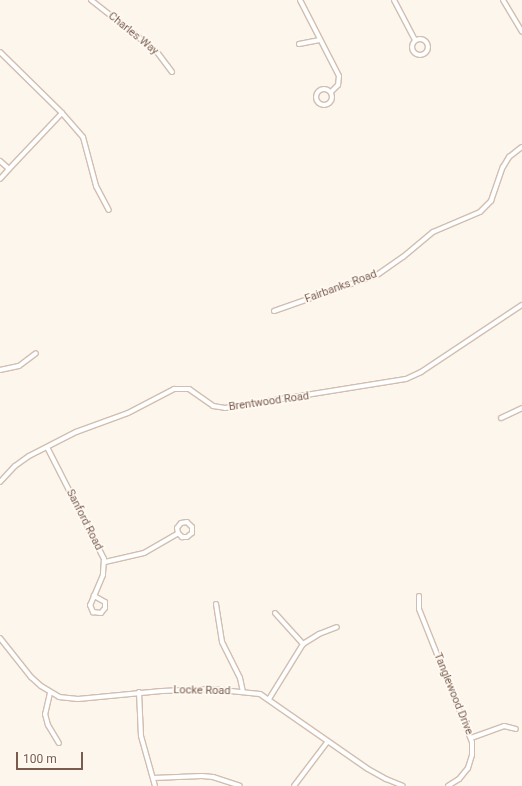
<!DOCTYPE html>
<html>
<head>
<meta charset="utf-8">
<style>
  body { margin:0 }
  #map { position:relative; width:522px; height:786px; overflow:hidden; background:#fdf6ec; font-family:Roboto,sans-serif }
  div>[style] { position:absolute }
  .roads { filter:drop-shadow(1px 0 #d1beb0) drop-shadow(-1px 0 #d1beb0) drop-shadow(0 1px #d1beb0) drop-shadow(0 -1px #d1beb0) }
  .minor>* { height:4px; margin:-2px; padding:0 2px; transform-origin:2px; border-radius:2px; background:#fff }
  .minor>.ring { margin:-2px; padding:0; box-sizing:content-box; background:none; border:4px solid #fff; border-radius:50% }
  span { translate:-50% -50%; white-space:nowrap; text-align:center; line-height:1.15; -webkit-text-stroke:3.5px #fffaf3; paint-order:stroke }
  .street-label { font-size:11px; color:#7a5c4d }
  .scale { position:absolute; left:16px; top:752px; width:67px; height:18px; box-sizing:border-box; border:2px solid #7a5c4d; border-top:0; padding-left:5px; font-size:12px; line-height:14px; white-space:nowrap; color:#7a5c4d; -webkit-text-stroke:3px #fffaf3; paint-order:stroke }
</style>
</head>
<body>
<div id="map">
  <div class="roads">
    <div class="minor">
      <div style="left:91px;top:0;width:84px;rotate:38.2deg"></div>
      <div style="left:157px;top:52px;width:25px;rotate:53deg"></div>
      <div style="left:300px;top:0;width:85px;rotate:62.8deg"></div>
      <div style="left:339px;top:76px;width:9px;rotate:96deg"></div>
      <div style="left:338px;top:85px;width:10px;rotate:135deg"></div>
      <div style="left:394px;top:0;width:45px;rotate:62.3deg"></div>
      <div style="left:503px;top:0;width:37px;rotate:59deg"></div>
      <div class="ring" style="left:412px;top:39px;width:12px;height:12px"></div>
      <div style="left:299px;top:44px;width:21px;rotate:-11deg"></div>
      <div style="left:0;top:52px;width:87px;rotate:44.5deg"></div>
      <div style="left:62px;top:113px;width:77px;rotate:133.4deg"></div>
      <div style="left:9px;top:169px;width:12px;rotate:-138deg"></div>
      <div class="ring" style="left:316px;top:89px;width:12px;height:12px"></div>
      <div style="left:62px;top:113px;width:32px;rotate:49deg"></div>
      <div style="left:83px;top:137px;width:51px;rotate:75.1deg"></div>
      <div style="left:96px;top:186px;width:27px;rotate:62deg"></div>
      <div style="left:0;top:179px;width:13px;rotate:-48deg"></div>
      <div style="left:274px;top:311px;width:109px;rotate:-19.3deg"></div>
      <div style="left:377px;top:275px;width:32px;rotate:-35deg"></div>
      <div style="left:403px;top:257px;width:39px;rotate:-40deg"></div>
      <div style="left:433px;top:232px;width:51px;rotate:-23.1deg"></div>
      <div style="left:480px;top:212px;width:16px;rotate:-45deg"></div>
      <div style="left:491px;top:201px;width:36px;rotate:-71deg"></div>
      <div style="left:503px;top:167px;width:12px;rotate:-59deg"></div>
      <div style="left:509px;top:157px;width:16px;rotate:-38deg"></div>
      <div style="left:0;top:370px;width:19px;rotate:-12deg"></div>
      <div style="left:19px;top:366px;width:21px;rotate:-37deg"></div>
      <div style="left:501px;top:418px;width:23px;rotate:-25deg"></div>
      <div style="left:47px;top:447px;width:126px;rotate:63deg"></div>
      <div style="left:104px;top:559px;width:16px;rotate:94deg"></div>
      <div style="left:103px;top:575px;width:33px;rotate:113deg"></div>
      <div style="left:90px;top:605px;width:8px;rotate:67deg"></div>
      <div style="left:93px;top:612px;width:8px;rotate:7deg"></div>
      <div style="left:101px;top:613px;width:6px;rotate:-51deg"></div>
      <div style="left:105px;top:608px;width:6px;rotate:-90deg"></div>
      <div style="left:105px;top:602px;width:13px;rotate:-151deg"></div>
      <div style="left:0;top:482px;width:22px;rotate:-47deg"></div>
      <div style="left:15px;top:466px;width:17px;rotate:-36deg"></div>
      <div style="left:29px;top:456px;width:53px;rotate:-27.1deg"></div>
      <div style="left:76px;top:432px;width:55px;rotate:-20.1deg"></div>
      <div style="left:128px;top:413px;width:52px;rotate:-27.6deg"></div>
      <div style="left:174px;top:389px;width:15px"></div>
      <div style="left:189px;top:389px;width:29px;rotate:35deg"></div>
      <div style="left:213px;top:406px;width:12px;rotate:9deg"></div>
      <div style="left:225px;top:408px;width:183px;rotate:-9.1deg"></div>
      <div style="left:406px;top:379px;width:17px;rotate:-25deg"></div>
      <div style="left:421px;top:372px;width:121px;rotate:-33.6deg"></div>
      <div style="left:105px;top:562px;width:40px;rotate:-13deg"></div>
      <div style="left:144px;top:553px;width:39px;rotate:-30deg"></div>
      <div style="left:178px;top:533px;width:6px;rotate:45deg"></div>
      <div style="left:182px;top:537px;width:5px"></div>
      <div style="left:187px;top:537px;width:6px;rotate:-39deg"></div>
      <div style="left:192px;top:533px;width:6px;rotate:-90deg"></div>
      <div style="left:192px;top:527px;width:7px;rotate:-135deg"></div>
      <div style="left:187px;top:522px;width:6px;rotate:171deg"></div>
      <div style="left:181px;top:523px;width:6px;rotate:129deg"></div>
      <div style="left:177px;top:528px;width:5px;rotate:79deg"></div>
      <div style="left:419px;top:596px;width:13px;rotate:90deg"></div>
      <div style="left:419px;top:609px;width:143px;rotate:68.3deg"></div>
      <div style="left:472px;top:742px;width:13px;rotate:90deg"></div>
      <div style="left:472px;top:755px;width:14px;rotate:107deg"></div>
      <div style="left:468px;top:768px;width:14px;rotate:129deg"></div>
      <div style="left:459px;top:779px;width:13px;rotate:148deg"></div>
      <div style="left:216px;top:604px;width:38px;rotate:81deg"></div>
      <div style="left:222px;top:642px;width:40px;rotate:63.4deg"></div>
      <div style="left:240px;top:678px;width:14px;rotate:78deg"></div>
      <div style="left:275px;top:613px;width:42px;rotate:47.9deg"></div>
      <div style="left:0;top:638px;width:50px;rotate:51.5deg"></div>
      <div style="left:31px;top:677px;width:13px;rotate:42deg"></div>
      <div style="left:41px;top:686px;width:21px;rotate:31deg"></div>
      <div style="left:59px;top:697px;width:19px;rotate:6deg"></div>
      <div style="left:78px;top:699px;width:84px;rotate:-5.4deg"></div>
      <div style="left:162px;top:691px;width:49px;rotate:-2.3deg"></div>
      <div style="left:211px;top:689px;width:49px;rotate:5.8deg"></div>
      <div style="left:260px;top:694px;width:131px;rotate:34.8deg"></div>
      <div style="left:368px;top:769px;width:21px;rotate:29deg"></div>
      <div style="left:386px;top:779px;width:18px;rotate:22deg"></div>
      <div style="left:139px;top:692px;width:44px;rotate:87.4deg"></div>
      <div style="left:141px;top:736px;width:52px;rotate:74.4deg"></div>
      <div style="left:50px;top:693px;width:22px;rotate:103deg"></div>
      <div style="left:45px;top:714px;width:11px;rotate:75deg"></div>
      <div style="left:48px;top:725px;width:21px;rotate:59deg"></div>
      <div style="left:269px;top:699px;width:65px;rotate:-58.3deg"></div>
      <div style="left:303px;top:644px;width:19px;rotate:-32deg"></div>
      <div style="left:319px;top:634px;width:19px;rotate:-21deg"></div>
      <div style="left:471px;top:738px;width:35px;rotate:-20deg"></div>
      <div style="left:504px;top:726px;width:12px;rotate:14deg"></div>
      <div style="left:153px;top:778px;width:49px;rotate:-2.3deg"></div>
      <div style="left:202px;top:776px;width:11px;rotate:5deg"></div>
      <div style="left:213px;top:777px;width:28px;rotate:18deg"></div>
      <div style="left:294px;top:786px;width:56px;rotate:-52.9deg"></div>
    </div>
  </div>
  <div class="street-label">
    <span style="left:133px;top:34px;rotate:39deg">Charles Way</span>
    <span style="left:341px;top:287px;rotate:-20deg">Fairbanks Road</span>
    <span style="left:269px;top:402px;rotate:-8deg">Brentwood Road</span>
    <span style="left:84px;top:520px;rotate:63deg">Sanford Road</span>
    <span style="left:202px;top:691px;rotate:1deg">Locke Road</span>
    <span style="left:453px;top:694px;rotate:68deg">Tanglewood Drive</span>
  </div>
  <div class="scale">100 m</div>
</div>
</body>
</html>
